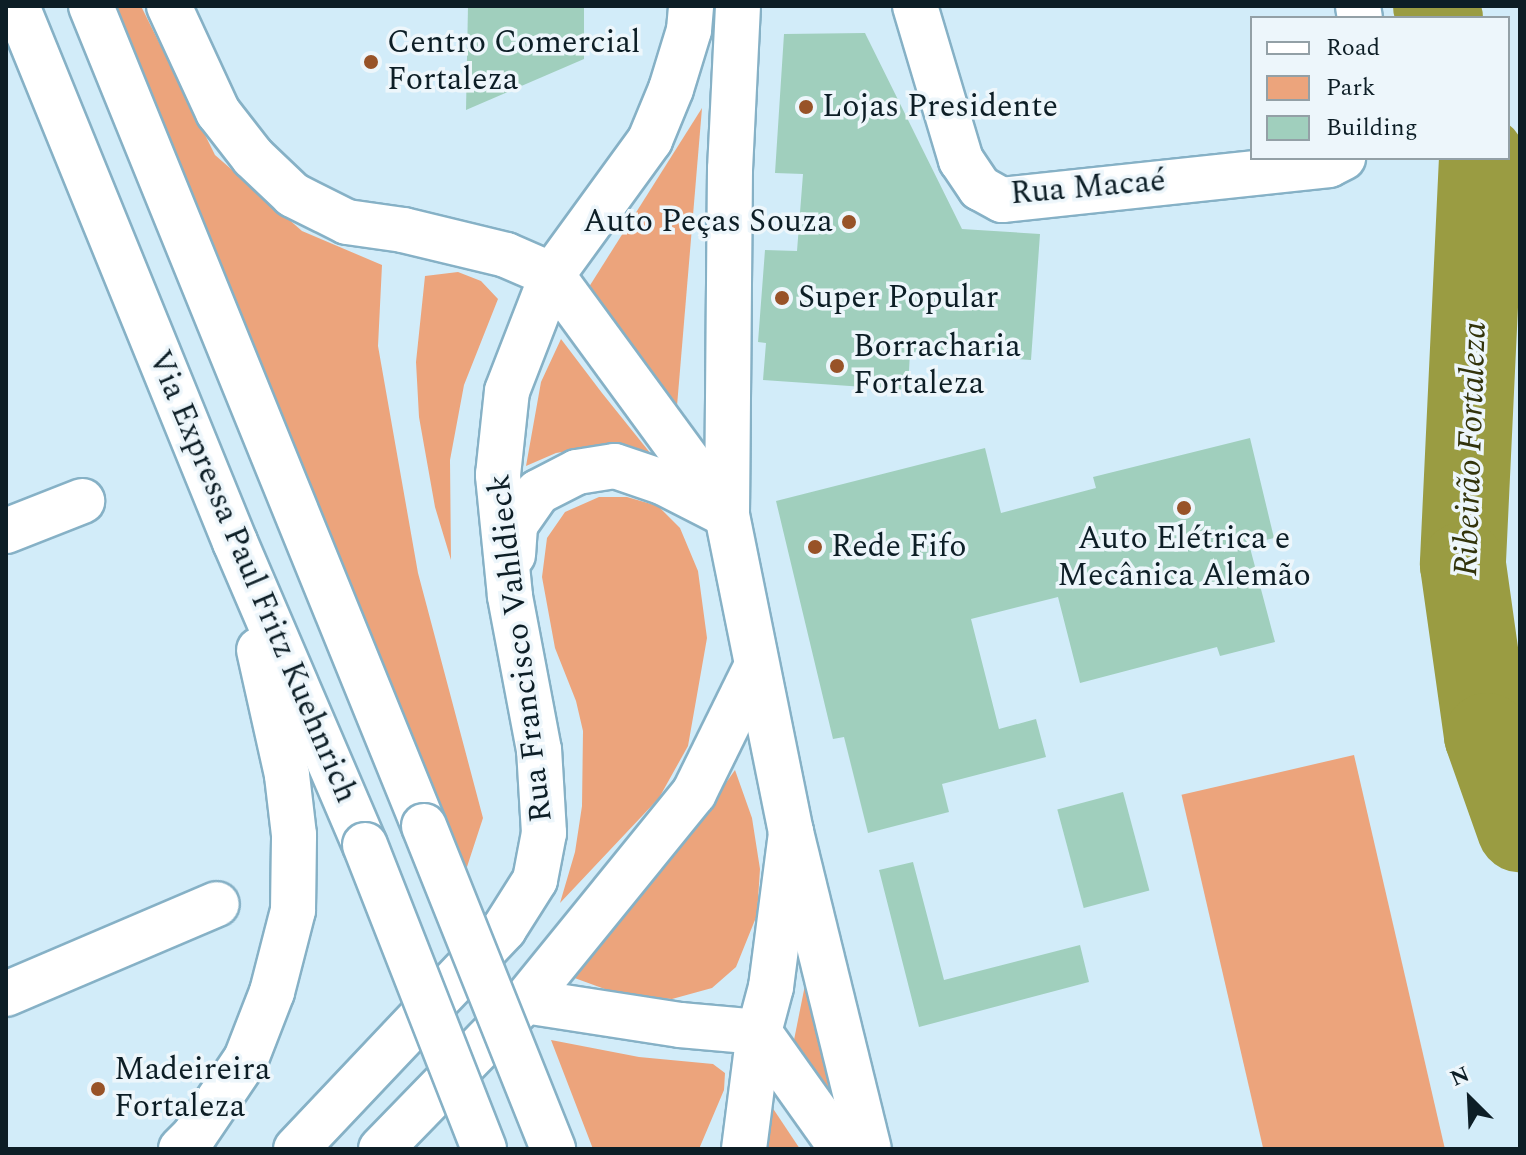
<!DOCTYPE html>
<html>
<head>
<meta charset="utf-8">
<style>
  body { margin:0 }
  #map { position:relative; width:1526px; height:1155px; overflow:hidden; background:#d2ecf9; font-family:Spectral,serif }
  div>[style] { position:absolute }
  .green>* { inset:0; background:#eca47c; transform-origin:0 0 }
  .river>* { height:86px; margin:-43px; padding:0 43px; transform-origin:43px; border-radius:43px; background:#9a9c42 }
  .building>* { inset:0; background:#a0cfbd; transform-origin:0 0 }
  .roads { filter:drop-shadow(2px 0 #86b1c6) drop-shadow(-2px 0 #86b1c6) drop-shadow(0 2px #86b1c6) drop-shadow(0 -2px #86b1c6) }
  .minor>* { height:44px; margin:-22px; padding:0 22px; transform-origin:22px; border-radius:22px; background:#fff }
  .secondary>* { height:44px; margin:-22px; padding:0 22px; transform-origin:22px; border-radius:22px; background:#fff }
  .primary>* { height:44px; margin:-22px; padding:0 22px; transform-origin:22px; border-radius:22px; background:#fff }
  .bridges { filter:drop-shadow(2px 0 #86b1c6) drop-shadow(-2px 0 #86b1c6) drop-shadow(0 2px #86b1c6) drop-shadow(0 -2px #86b1c6) }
  .primary-bridge>* { height:44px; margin:-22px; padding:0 22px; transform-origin:22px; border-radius:22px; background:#fff }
  .dots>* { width:22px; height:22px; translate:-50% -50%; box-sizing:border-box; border:4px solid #edf6fb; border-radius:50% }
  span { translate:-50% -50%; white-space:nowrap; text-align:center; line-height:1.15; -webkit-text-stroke:7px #edf6fb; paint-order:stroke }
  .poi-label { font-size:32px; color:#0d1e26 }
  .left { translate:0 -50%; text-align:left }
  .right { translate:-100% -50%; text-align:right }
  .street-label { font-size:32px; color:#0d1e26 }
  .water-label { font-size:34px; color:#32330b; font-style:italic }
  .frame { position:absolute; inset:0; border:8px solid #0d1e26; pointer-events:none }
  .legend { position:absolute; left:1250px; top:16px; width:260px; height:144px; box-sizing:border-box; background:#edf6fb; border:2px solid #93a0a6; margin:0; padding:10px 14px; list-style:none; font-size:24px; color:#0d1e26 }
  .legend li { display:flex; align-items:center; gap:16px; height:40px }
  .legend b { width:40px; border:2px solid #93a0a6 }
  .north { position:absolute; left:1430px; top:1059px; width:80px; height:80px; -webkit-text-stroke:6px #edf6fb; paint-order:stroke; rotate:336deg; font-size:22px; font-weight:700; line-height:32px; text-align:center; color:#0d1e26 }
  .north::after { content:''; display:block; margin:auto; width:28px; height:36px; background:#0d1e26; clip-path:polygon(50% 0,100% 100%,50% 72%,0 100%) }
</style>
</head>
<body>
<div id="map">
  <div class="green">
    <div style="clip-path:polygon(108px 6px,141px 6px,215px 155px,302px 231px,382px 265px,378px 346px,418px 573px,483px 818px,464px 876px)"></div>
    <div style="clip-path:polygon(702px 108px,676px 418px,582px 298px)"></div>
    <div style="clip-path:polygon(458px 272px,481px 281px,498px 299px,464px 385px,450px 460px,451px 560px,435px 507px,419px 417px,416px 362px,425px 276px)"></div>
    <div style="clip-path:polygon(561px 339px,602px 393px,651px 454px,600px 446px,556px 453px,526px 466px,541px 382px)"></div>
    <div style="clip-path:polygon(599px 497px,627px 497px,658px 506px,680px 528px,698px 571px,707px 638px,688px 746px,659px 798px,560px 903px,575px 852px,582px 806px,583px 731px,576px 701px,555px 648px,542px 577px,547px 538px,565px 512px)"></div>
    <div style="left:1354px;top:755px;width:404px;height:177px;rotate:77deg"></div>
    <div style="clip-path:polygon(735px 770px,752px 818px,760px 869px,757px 915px,736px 967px,712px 988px,672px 999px,624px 996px,569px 976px,675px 855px)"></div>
    <div style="clip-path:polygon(806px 980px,833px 1103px,792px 1050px)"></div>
    <div style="clip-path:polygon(551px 1040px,639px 1057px,713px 1064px,725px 1073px,724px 1090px,699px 1149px,593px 1149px)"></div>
    <div style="clip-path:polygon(766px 1098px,800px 1149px,760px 1149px)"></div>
  </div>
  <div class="river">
    <div style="left:1436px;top:6px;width:13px;rotate:72deg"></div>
    <div style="left:1482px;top:158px;width:407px;rotate:92.7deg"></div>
    <div style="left:1463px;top:565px;width:173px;rotate:82deg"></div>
    <div style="left:1487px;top:736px;width:99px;rotate:70.5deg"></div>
  </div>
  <div class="building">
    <div style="clip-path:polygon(468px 6px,584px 6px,584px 59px,466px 110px)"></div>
    <div style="clip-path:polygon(865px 33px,962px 229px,1040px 234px,1031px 360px,910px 352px,908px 390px,763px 380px,766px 343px,758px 342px,765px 250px,797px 251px,803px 174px,775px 173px,784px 34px)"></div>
    <div style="clip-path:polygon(1250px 438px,1274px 538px,1249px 544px,1275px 642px,1220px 656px,1217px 647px,1080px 683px,1058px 597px,971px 619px,999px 729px,1036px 719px,1046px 757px,942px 784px,949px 812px,868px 833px,844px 737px,833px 739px,776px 501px,985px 448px,1001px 513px,1096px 488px,1093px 477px)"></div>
    <div style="left:1123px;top:792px;width:102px;height:68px;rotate:75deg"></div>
    <div style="clip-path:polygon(913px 862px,944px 980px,1080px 945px,1089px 982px,919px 1027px,879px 870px)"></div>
  </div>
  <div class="roads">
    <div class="minor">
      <div style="left:915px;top:6px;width:161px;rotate:73.4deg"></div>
      <div style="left:961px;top:160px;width:34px;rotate:56deg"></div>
      <div style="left:980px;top:188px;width:25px;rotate:29deg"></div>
      <div style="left:1002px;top:200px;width:329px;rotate:-6.1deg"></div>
      <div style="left:1329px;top:165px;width:16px;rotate:-27deg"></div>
      <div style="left:1358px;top:6px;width:12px;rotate:81deg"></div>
      <div style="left:6px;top:531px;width:82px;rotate:-21.5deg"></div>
      <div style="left:6px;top:994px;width:229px;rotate:-23.1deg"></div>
    </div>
    <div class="secondary">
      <div style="left:738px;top:6px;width:163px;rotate:92.8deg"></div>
      <div style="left:730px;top:169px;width:346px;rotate:90.5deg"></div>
      <div style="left:727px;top:515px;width:323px;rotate:78.6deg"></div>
      <div style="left:791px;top:832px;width:326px;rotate:76.2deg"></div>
      <div style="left:552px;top:275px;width:290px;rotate:53.8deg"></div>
      <div style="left:513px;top:555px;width:30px;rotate:-86deg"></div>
      <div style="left:515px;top:525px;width:40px;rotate:-55.1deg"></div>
      <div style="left:538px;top:492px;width:44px;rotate:-27.1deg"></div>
      <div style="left:577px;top:472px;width:38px;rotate:-9deg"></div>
      <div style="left:615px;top:466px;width:50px;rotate:18.8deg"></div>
      <div style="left:662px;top:482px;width:73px;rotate:26.9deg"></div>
      <div style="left:525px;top:1001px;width:157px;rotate:8.8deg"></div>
      <div style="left:680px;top:1025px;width:79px;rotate:5.1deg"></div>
      <div style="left:759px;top:1032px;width:143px;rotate:54.6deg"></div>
      <div style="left:296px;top:1149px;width:303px;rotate:-46.6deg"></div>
      <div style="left:504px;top:929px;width:58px;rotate:-57.7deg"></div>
      <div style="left:535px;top:880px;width:48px;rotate:-79.2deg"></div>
      <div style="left:544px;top:833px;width:83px;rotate:-93.4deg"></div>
      <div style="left:539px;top:750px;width:157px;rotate:-100.7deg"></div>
      <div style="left:510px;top:596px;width:122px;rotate:-95.7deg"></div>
      <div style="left:498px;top:475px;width:84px;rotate:-83.9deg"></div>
      <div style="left:507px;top:391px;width:124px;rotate:-68.8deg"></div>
      <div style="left:552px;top:275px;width:167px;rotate:-54deg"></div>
      <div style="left:650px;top:140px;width:55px;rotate:-67.6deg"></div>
      <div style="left:671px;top:89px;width:62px;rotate:-73deg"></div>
      <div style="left:689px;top:30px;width:24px;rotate:-85deg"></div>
      <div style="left:381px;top:1149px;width:206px;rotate:-45.8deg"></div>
      <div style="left:525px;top:1001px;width:268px;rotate:-50.9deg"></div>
      <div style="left:694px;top:793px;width:140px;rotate:-63.8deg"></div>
    </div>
    <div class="primary">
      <div style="left:17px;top:6px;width:579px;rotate:67.87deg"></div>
      <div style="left:235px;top:542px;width:330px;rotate:66.8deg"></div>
      <div style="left:91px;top:6px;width:885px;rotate:67.9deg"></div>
      <div style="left:169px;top:6px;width:117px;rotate:65.2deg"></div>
      <div style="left:218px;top:112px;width:57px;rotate:52.1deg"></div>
      <div style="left:253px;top:157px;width:55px;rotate:43.5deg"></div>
      <div style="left:293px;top:195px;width:60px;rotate:26.6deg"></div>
      <div style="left:347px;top:222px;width:57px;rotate:8.1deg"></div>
      <div style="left:403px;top:230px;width:106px;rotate:13.6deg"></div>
      <div style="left:506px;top:255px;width:50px;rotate:23.5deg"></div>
      <div style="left:181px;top:1149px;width:18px;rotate:-45deg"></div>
      <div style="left:194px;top:1136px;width:93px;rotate:-56deg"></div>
      <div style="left:246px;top:1059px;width:72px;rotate:-68.8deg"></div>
      <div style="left:272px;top:992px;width:85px;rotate:-75.6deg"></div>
      <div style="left:293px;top:910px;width:75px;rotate:-89.2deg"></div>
      <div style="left:294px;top:835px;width:60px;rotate:-96.7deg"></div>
      <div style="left:287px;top:775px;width:128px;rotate:-102.6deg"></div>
      <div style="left:744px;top:1149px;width:118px;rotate:-82.7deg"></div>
      <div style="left:759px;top:1032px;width:47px;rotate:-75.1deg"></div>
      <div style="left:771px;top:987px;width:156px;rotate:-82.6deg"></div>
    </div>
  </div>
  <div class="bridges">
    <div class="primary-bridge">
      <div style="left:424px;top:826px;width:348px;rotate:68.2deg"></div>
      <div style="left:365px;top:845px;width:326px;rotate:68.6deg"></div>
    </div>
  </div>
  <div class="dots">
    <div style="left:371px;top:62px;background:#985328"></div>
    <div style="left:806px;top:107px;background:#985328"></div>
    <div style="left:849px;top:222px;background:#985328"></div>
    <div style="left:782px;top:298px;background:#985328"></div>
    <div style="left:837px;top:366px;background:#985328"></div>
    <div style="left:1184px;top:508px;background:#985328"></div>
    <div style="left:815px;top:547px;background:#985328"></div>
    <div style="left:98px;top:1089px;background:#985328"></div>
  </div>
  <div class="poi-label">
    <span class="left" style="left:387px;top:62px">Centro Comercial<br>Fortaleza</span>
    <span class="left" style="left:822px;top:107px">Lojas Presidente</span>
    <span class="right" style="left:833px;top:222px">Auto Peças Souza</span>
    <span class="left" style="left:798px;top:298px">Super Popular</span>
    <span class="left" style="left:853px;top:366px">Borracharia<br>Fortaleza</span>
    <span style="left:1184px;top:558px">Auto Elétrica e<br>Mecânica Alemão</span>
    <span class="left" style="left:831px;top:547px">Rede Fifo</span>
    <span class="left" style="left:114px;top:1089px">Madeireira<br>Fortaleza</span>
  </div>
  <div class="street-label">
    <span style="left:1088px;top:188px;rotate:-5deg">Rua Macaé</span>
    <span style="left:252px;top:577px;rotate:67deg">Via Expressa Paul Fritz Kuehnrich</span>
    <span style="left:521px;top:648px;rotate:-97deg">Rua Francisco Vahldieck</span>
  </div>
  <div class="water-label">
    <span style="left:1471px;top:449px;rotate:-88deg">Ribeirão Fortaleza</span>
  </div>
  <div class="frame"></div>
  <ul class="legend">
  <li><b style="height:10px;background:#fff"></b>Road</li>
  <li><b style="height:22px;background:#eca47c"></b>Park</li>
  <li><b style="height:22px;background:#a0cfbd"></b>Building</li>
  </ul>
  <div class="north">N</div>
</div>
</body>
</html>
